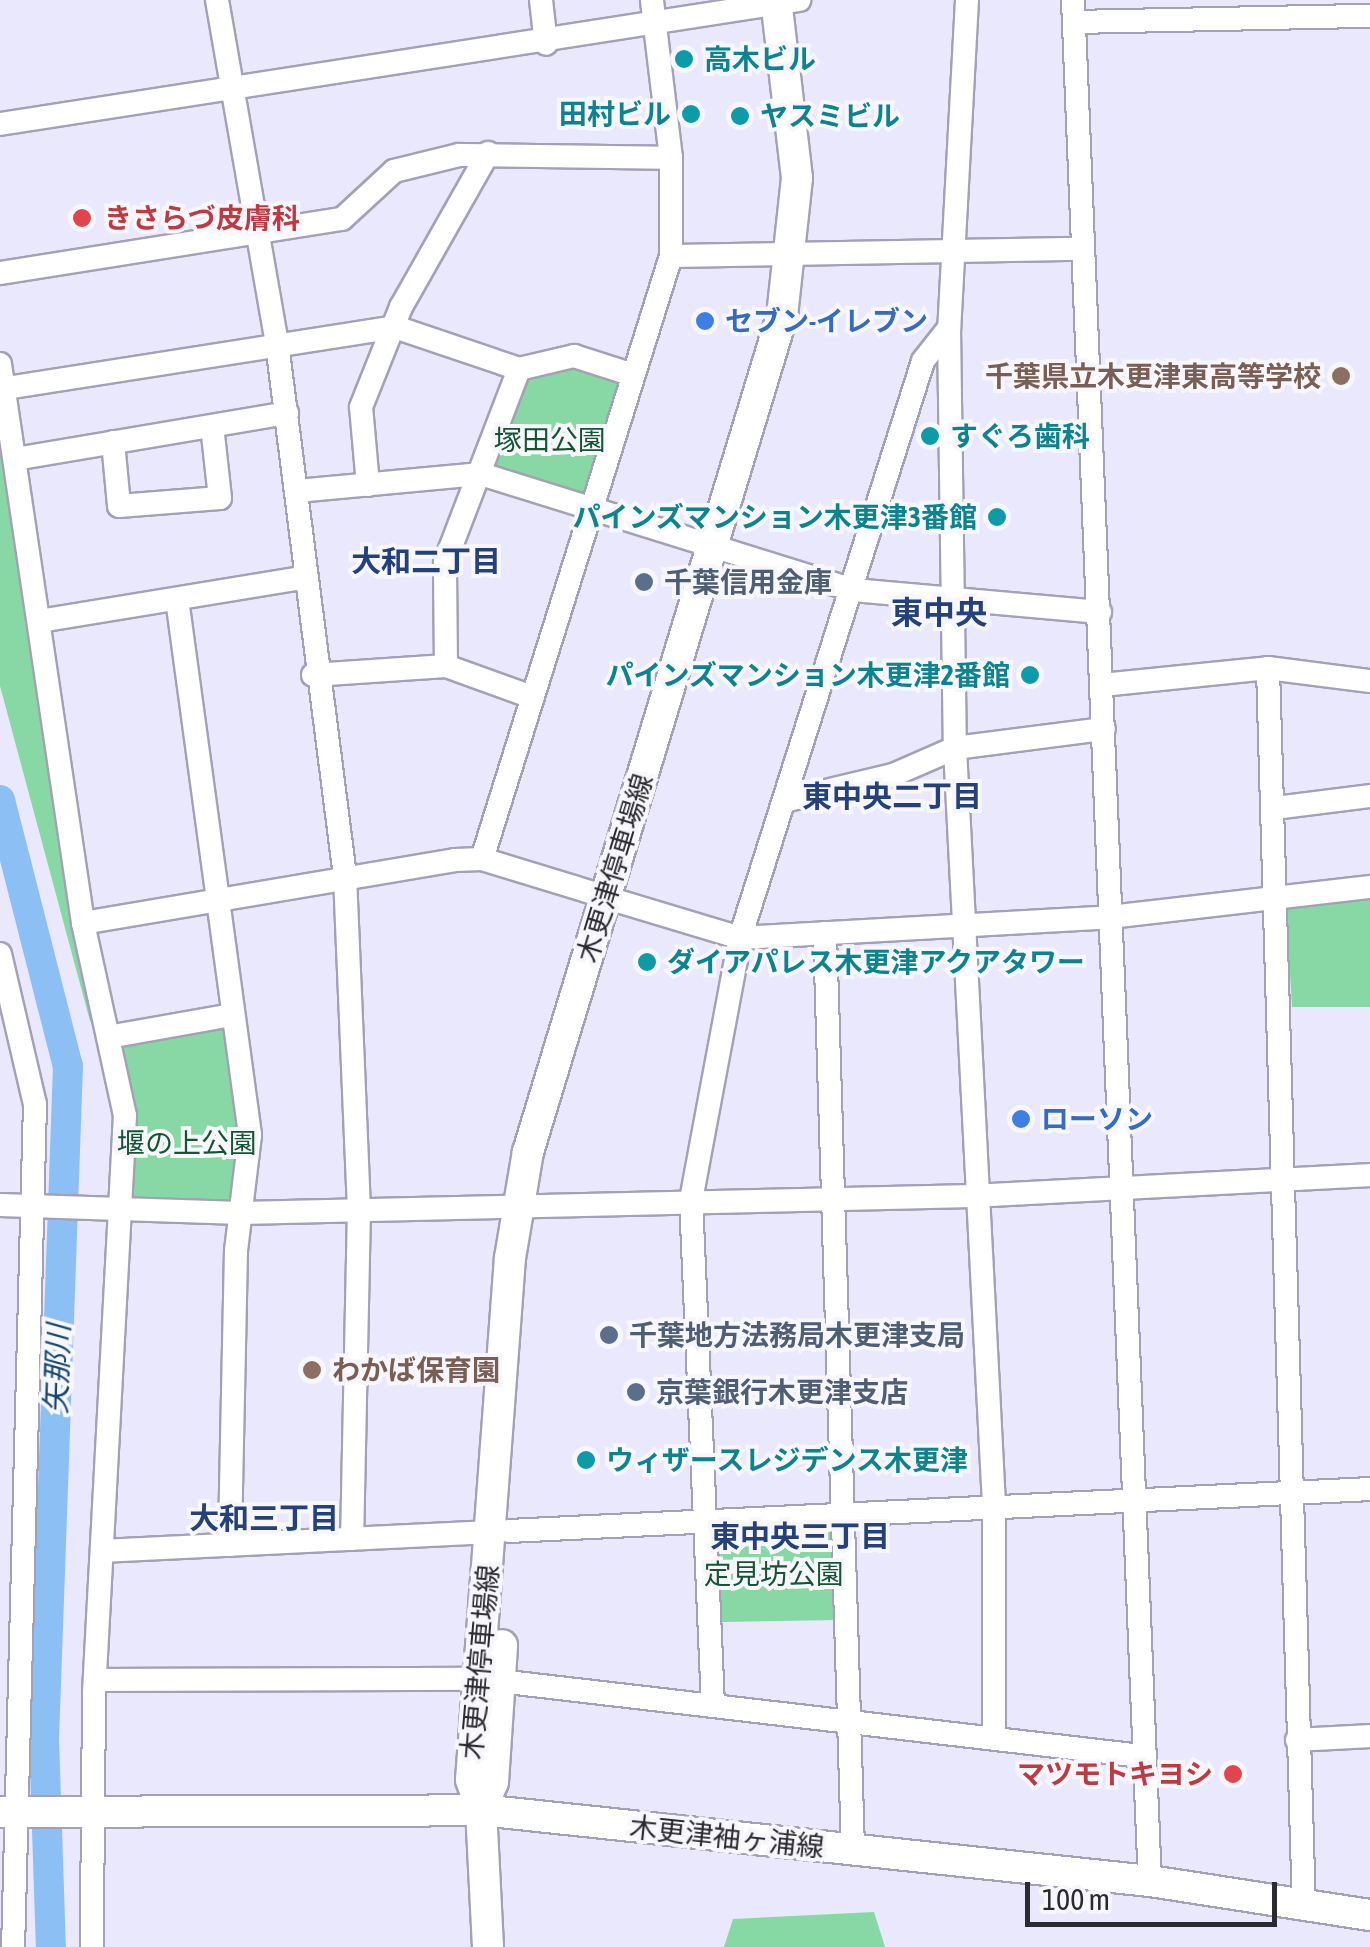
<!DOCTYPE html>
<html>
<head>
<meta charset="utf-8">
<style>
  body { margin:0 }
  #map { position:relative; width:1370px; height:1947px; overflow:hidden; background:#eae8fd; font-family:"Asap Condensed","Noto Sans JP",sans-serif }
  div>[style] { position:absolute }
  .green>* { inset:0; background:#88d8a5; transform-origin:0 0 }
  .river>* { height:30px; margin:-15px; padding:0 15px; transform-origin:15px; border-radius:15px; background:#8cbff4 }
  .roads { filter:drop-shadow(2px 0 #a3a1b5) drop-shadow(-2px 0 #a3a1b5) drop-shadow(0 2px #a3a1b5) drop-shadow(0 -2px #a3a1b5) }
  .minor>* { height:22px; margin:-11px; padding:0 11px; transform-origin:11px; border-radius:11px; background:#fff }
  .major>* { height:30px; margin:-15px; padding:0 15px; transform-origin:15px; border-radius:15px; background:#fff }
  .dots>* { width:28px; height:28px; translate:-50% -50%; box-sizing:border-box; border:5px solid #f7f7fb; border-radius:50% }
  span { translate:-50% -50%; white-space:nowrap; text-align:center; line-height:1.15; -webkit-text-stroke:8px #f7f7fb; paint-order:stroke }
  .culture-label { font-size:28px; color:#0d838f; font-weight:700 }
  .left { translate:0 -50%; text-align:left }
  .right { translate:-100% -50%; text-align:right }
  .health-label { font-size:28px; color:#be3a42; font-weight:700 }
  .shop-label { font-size:28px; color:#366cbe; font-weight:700 }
  .education-label { font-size:28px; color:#785e54; font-weight:700 }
  .park-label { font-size:28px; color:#145633 }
  .service-label { font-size:28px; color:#4e5e75; font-weight:700 }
  .street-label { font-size:28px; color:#2b2a32 }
  .neighbourhood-label { font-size:30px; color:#244279; font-weight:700 }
  .water-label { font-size:30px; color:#17456f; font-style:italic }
  .quarter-label { font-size:32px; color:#244279; font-weight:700 }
  .scale { position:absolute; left:1025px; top:1882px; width:252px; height:45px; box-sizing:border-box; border:5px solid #2b2a32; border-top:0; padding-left:12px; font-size:30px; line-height:35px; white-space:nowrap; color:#2b2a32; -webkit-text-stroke:8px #f7f7fb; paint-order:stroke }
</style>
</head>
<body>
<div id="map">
  <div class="green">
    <div style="clip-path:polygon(574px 365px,620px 382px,581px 500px,486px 471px,524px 375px)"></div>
    <div style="clip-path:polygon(0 396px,110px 1035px,90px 1021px,0 686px)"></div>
    <div style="clip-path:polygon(1370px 896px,1370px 1007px,1292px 1007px,1286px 906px)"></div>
    <div style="clip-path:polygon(224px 1024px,239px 1136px,232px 1205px,133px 1201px,122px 1044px)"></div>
    <div style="left:839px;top:1520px;width:100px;height:130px;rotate:89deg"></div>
    <div style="clip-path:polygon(874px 1912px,885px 1947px,724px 1947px,733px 1919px)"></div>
  </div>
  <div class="river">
    <div style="left:0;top:800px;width:275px;rotate:75.7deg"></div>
    <div style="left:68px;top:1066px;width:673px;rotate:92.04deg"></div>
    <div style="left:44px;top:1739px;width:208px;rotate:88.1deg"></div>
  </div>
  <div class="roads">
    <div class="minor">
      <div style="left:217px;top:0;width:349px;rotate:80.1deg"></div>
      <div style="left:277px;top:344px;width:536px;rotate:82.72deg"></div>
      <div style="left:345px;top:876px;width:333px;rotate:87.6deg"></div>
      <div style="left:359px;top:1209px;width:330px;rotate:91.2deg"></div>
      <div style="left:541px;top:0;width:44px;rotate:83.5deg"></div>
      <div style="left:967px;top:0;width:328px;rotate:93.1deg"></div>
      <div style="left:949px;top:328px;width:420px;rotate:89.2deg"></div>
      <div style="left:955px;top:748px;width:759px;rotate:87.05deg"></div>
      <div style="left:994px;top:1506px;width:232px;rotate:90deg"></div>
      <div style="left:1073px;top:0;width:1883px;rotate:87.66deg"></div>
      <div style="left:1074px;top:22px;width:296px;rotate:-1.2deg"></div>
      <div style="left:0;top:124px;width:809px;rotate:-8.82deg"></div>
      <div style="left:671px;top:256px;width:412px;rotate:-1deg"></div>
      <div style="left:0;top:273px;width:346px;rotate:-9deg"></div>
      <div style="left:342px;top:219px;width:71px;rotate:-42.7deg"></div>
      <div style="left:394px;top:171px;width:67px;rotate:-13.8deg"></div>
      <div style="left:459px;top:155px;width:212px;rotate:0.8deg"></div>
      <div style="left:0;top:364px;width:565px;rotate:81.55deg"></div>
      <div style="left:83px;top:923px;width:197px;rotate:77.7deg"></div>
      <div style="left:125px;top:1115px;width:579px;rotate:93.07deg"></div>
      <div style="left:94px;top:1693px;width:254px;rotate:90.5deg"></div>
      <div style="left:0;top:389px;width:400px;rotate:-8.9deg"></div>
      <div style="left:395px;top:327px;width:131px;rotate:18.7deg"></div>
      <div style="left:519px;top:369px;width:57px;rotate:-13.3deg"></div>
      <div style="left:574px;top:356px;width:59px;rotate:17.8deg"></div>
      <div style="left:113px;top:442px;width:64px;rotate:84.6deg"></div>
      <div style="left:119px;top:506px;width:101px;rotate:-4.5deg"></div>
      <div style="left:220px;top:498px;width:72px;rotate:-96.3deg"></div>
      <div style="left:15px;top:459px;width:276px;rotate:-9.6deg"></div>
      <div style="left:368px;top:485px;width:78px;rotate:-95.1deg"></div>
      <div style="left:361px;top:407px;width:108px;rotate:-68.2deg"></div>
      <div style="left:401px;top:307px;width:177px;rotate:-60.5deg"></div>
      <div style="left:297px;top:491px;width:185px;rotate:-5.3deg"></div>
      <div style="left:481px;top:474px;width:390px;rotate:17.3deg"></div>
      <div style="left:853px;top:590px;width:248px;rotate:5.1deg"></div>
      <div style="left:177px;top:599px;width:541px;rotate:82.24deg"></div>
      <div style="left:250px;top:1135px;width:116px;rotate:96.9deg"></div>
      <div style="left:236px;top:1250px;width:295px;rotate:91.2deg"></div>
      <div style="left:45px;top:620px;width:259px;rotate:-9.3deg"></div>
      <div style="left:446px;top:666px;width:104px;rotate:-90.6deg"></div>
      <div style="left:445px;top:562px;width:207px;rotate:-69deg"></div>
      <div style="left:1268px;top:668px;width:1241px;rotate:88.34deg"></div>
      <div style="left:313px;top:675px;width:133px;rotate:-3.9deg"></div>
      <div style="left:446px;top:666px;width:91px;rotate:19.8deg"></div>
      <div style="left:1102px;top:685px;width:167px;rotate:-5.8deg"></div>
      <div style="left:1268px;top:668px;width:103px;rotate:7.3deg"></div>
      <div style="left:788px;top:800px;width:108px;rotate:-13.4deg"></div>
      <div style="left:893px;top:775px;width:68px;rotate:-23.5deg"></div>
      <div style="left:955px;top:748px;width:150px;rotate:-7.3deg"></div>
      <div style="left:1275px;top:808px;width:96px;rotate:-7.2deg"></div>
      <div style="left:482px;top:859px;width:632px;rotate:-72.6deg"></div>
      <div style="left:671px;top:256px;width:98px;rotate:-90deg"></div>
      <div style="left:671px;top:158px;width:159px;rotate:-96.9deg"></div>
      <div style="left:621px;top:902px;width:124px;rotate:16.8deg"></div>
      <div style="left:740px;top:938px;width:371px;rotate:-3.2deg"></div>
      <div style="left:1110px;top:917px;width:262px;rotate:-6.6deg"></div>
      <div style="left:83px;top:923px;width:377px;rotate:-9.6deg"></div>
      <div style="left:455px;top:860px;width:27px;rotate:-2deg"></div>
      <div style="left:482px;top:859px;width:130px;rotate:17deg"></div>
      <div style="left:825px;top:933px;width:917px;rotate:88.25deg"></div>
      <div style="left:0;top:954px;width:154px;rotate:76.9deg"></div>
      <div style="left:35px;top:1104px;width:843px;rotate:91.49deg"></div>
      <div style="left:114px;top:1036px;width:120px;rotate:-10.1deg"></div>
      <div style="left:0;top:1205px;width:241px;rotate:1.9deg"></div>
      <div style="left:241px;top:1213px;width:732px;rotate:-1.33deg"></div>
      <div style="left:973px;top:1196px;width:398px;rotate:-3deg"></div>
      <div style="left:509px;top:1531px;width:862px;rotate:-2.79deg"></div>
      <div style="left:102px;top:1551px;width:389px;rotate:-2.8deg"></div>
      <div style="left:99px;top:1680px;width:380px;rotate:-0.2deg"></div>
      <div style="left:499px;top:1681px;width:646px;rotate:6.66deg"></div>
      <div style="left:713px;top:1705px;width:505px;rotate:-92.49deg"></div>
      <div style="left:691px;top:1200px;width:267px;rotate:-79.4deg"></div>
      <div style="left:740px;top:938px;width:605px;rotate:-72.4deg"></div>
      <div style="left:923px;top:361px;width:42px;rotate:-51.8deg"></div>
      <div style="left:1297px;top:1740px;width:73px;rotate:-3.1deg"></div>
    </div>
    <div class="major">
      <div style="left:481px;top:1810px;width:30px;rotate:-67deg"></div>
      <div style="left:493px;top:1782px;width:137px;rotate:-86.2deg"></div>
      <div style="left:0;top:1812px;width:481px;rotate:-0.2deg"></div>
      <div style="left:481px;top:1810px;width:673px;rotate:6.06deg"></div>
      <div style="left:1150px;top:1881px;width:223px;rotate:8.8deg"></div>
      <div style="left:488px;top:1947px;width:137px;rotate:-92.9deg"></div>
      <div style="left:481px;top:1810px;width:32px;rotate:-108deg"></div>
      <div style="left:471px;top:1780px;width:523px;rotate:-85.73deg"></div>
      <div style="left:510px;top:1258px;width:108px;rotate:-80.4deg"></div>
      <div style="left:528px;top:1152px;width:874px;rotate:-73.1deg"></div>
      <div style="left:782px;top:316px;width:139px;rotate:-83.8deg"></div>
      <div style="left:797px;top:178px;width:179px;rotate:-96.7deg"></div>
    </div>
  </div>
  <div class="dots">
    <div style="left:684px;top:59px;background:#0f9aa8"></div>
    <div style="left:691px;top:114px;background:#0f9aa8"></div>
    <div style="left:740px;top:116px;background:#0f9aa8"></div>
    <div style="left:82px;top:218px;background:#e0444e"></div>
    <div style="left:705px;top:321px;background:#3f7fe0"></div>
    <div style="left:1341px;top:376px;background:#8d6e63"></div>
    <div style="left:930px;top:436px;background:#0f9aa8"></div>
    <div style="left:997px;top:517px;background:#0f9aa8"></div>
    <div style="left:644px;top:582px;background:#5c6f8a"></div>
    <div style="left:1030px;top:675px;background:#0f9aa8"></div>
    <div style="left:647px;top:962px;background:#0f9aa8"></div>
    <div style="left:1021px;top:1119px;background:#3f7fe0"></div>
    <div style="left:609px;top:1335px;background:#5c6f8a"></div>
    <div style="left:312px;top:1370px;background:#8d6e63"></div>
    <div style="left:636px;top:1392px;background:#5c6f8a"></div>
    <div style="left:586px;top:1460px;background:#0f9aa8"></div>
    <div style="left:1233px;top:1774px;background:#e0444e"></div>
  </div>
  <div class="culture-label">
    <span class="left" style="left:704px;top:59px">高木ビル</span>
    <span class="right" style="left:671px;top:114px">田村ビル</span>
    <span class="left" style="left:760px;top:116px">ヤスミビル</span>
    <span class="left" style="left:950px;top:436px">すぐろ歯科</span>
    <span class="right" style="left:977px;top:517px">パインズマンション木更津3番館</span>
    <span class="right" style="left:1010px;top:675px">パインズマンション木更津2番館</span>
    <span class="left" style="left:667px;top:962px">ダイアパレス木更津アクアタワー</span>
    <span class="left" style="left:606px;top:1460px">ウィザースレジデンス木更津</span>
  </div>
  <div class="health-label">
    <span class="left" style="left:104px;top:218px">きさらづ皮膚科</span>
    <span class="right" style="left:1213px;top:1774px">マツモトキヨシ</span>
  </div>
  <div class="shop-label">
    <span class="left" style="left:725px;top:321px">セブン-イレブン</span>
    <span class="left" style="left:1041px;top:1119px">ローソン</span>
  </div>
  <div class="education-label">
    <span class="right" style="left:1321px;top:376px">千葉県立木更津東高等学校</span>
    <span class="left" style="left:332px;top:1370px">わかば保育園</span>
  </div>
  <div class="park-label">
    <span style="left:550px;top:440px">塚田公園</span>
    <span style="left:187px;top:1143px">堰の上公園</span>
    <span style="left:774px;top:1574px">定見坊公園</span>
  </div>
  <div class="service-label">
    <span class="left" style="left:664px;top:582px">千葉信用金庫</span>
    <span class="left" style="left:629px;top:1335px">千葉地方法務局木更津支局</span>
    <span class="left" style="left:656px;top:1392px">京葉銀行木更津支店</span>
  </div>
  <div class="street-label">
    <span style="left:615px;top:868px;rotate:-73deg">木更津停車場線</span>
    <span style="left:480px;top:1662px;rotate:-85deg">木更津停車場線</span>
    <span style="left:727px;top:1837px;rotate:6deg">木更津袖ヶ浦線</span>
  </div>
  <div class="neighbourhood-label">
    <span style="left:426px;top:561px">大和二丁目</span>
    <span style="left:892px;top:796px">東中央二丁目</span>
    <span style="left:264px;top:1518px">大和三丁目</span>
    <span style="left:800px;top:1536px">東中央三丁目</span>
  </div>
  <div class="water-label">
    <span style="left:57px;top:1369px;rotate:-88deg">矢那川</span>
  </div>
  <div class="quarter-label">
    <span style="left:939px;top:613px">東中央</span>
  </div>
  <div class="scale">100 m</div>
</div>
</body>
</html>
